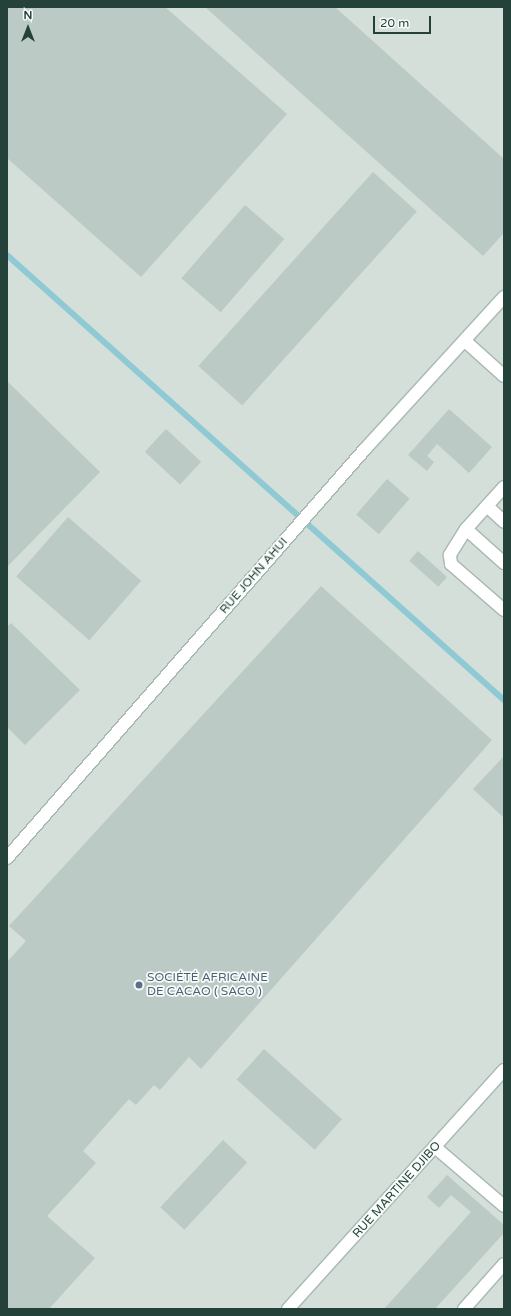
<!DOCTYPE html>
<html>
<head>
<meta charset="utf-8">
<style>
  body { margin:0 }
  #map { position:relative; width:511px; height:1316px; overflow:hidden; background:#e6efeb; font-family:"Varela Round",sans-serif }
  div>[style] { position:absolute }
  .built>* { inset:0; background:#d4dfda; transform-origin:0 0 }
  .stream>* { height:6px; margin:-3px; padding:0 3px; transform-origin:3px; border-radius:3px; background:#8ec9d4 }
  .building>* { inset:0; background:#bbcac4; transform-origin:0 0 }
  .roads { filter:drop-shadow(1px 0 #a8b8b2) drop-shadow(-1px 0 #a8b8b2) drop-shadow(0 1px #a8b8b2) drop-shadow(0 -1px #a8b8b2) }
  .minor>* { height:12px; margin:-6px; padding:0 6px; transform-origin:6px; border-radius:6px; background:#fff }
  .dots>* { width:11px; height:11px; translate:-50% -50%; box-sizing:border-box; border:2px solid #f7fbf9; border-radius:50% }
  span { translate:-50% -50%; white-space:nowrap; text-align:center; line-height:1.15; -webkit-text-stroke:3.5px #f7fbf9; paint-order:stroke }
  .street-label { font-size:12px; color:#24423a }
  .service-label { font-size:12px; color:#4e5e75 }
  .left { translate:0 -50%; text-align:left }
  .frame { position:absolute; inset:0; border:8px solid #24423a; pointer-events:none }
  .north { position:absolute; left:8px; top:8px; width:40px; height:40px; -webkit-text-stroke:3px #f7fbf9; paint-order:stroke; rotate:0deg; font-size:11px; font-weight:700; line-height:16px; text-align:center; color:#24423a }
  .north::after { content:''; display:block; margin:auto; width:14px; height:18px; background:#24423a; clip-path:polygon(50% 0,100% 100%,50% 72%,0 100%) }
  .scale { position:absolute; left:373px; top:16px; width:58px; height:18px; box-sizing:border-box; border:2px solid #24423a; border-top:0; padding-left:5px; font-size:12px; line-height:14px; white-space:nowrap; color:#24423a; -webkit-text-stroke:3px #f7fbf9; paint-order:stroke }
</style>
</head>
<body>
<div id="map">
  <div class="built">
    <div style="left:7px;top:7px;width:497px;height:1302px"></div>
  </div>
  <div class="stream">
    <div style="left:7px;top:255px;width:667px;rotate:41.84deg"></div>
  </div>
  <div class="building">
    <div style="clip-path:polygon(7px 7px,165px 7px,287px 114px,141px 277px,7px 158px)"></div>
    <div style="clip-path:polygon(205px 7px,335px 7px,504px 159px,504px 233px,483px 256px)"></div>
    <div style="left:373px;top:172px;width:59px;height:261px;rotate:42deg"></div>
    <div style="left:245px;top:205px;width:52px;height:97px;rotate:41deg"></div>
    <div style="clip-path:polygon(7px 381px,100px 472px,7px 567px)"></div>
    <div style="clip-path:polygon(449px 409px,492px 447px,469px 473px,437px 444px,427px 456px,434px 462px,427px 471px,408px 455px)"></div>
    <div style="left:166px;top:429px;width:48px;height:31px;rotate:43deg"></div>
    <div style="left:387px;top:479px;width:30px;height:47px;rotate:41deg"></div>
    <div style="left:68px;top:517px;width:97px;height:79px;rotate:41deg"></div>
    <div style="left:418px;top:551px;width:39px;height:13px;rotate:42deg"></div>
    <div style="clip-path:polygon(321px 586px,492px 740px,201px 1069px,189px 1057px,160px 1090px,154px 1085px,136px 1105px,129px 1099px,83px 1151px,96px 1163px,47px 1216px,95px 1258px,49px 1309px,7px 1309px,7px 962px,26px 941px,9px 926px)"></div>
    <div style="clip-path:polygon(11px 623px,80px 690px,25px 745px,7px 727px,7px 627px)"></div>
    <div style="clip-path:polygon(504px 756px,504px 818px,473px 789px)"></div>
    <div style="left:264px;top:1049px;width:105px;height:41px;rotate:42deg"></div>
    <div style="left:223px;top:1140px;width:33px;height:92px;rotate:43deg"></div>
    <div style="clip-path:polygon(447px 1175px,504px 1225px,504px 1233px,435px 1309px,384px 1309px,471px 1212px,451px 1195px,439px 1208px,427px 1197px)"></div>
  </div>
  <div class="roads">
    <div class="minor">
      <div style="left:465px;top:341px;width:52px;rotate:41.9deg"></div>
      <div style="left:504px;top:487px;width:57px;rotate:132.1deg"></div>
      <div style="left:466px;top:529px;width:31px;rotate:122deg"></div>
      <div style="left:450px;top:555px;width:9px;rotate:84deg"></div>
      <div style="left:451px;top:564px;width:70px;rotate:41deg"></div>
      <div style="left:487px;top:506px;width:23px;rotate:43deg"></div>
      <div style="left:466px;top:529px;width:51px;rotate:41.8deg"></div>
      <div style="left:7px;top:858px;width:544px;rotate:-48.8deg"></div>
      <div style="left:365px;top:449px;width:206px;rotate:-47.6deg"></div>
      <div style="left:436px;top:1148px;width:89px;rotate:40.5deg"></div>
      <div style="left:288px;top:1309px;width:322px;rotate:-47.9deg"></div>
      <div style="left:464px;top:1309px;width:60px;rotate:-48.4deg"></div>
    </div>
  </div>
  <div class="dots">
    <div style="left:139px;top:985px;background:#5c6f8a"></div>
  </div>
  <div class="street-label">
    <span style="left:254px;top:576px;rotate:-49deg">RUE JOHN AHUI</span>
    <span style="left:397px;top:1190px;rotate:-48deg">RUE MARTINE DJIBO</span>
  </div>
  <div class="service-label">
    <span class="left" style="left:147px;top:985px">SOCIÉTÉ AFRICAINE<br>DE CACAO ( SACO )</span>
  </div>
  <div class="frame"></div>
  <div class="north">N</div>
  <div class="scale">20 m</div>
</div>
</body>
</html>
